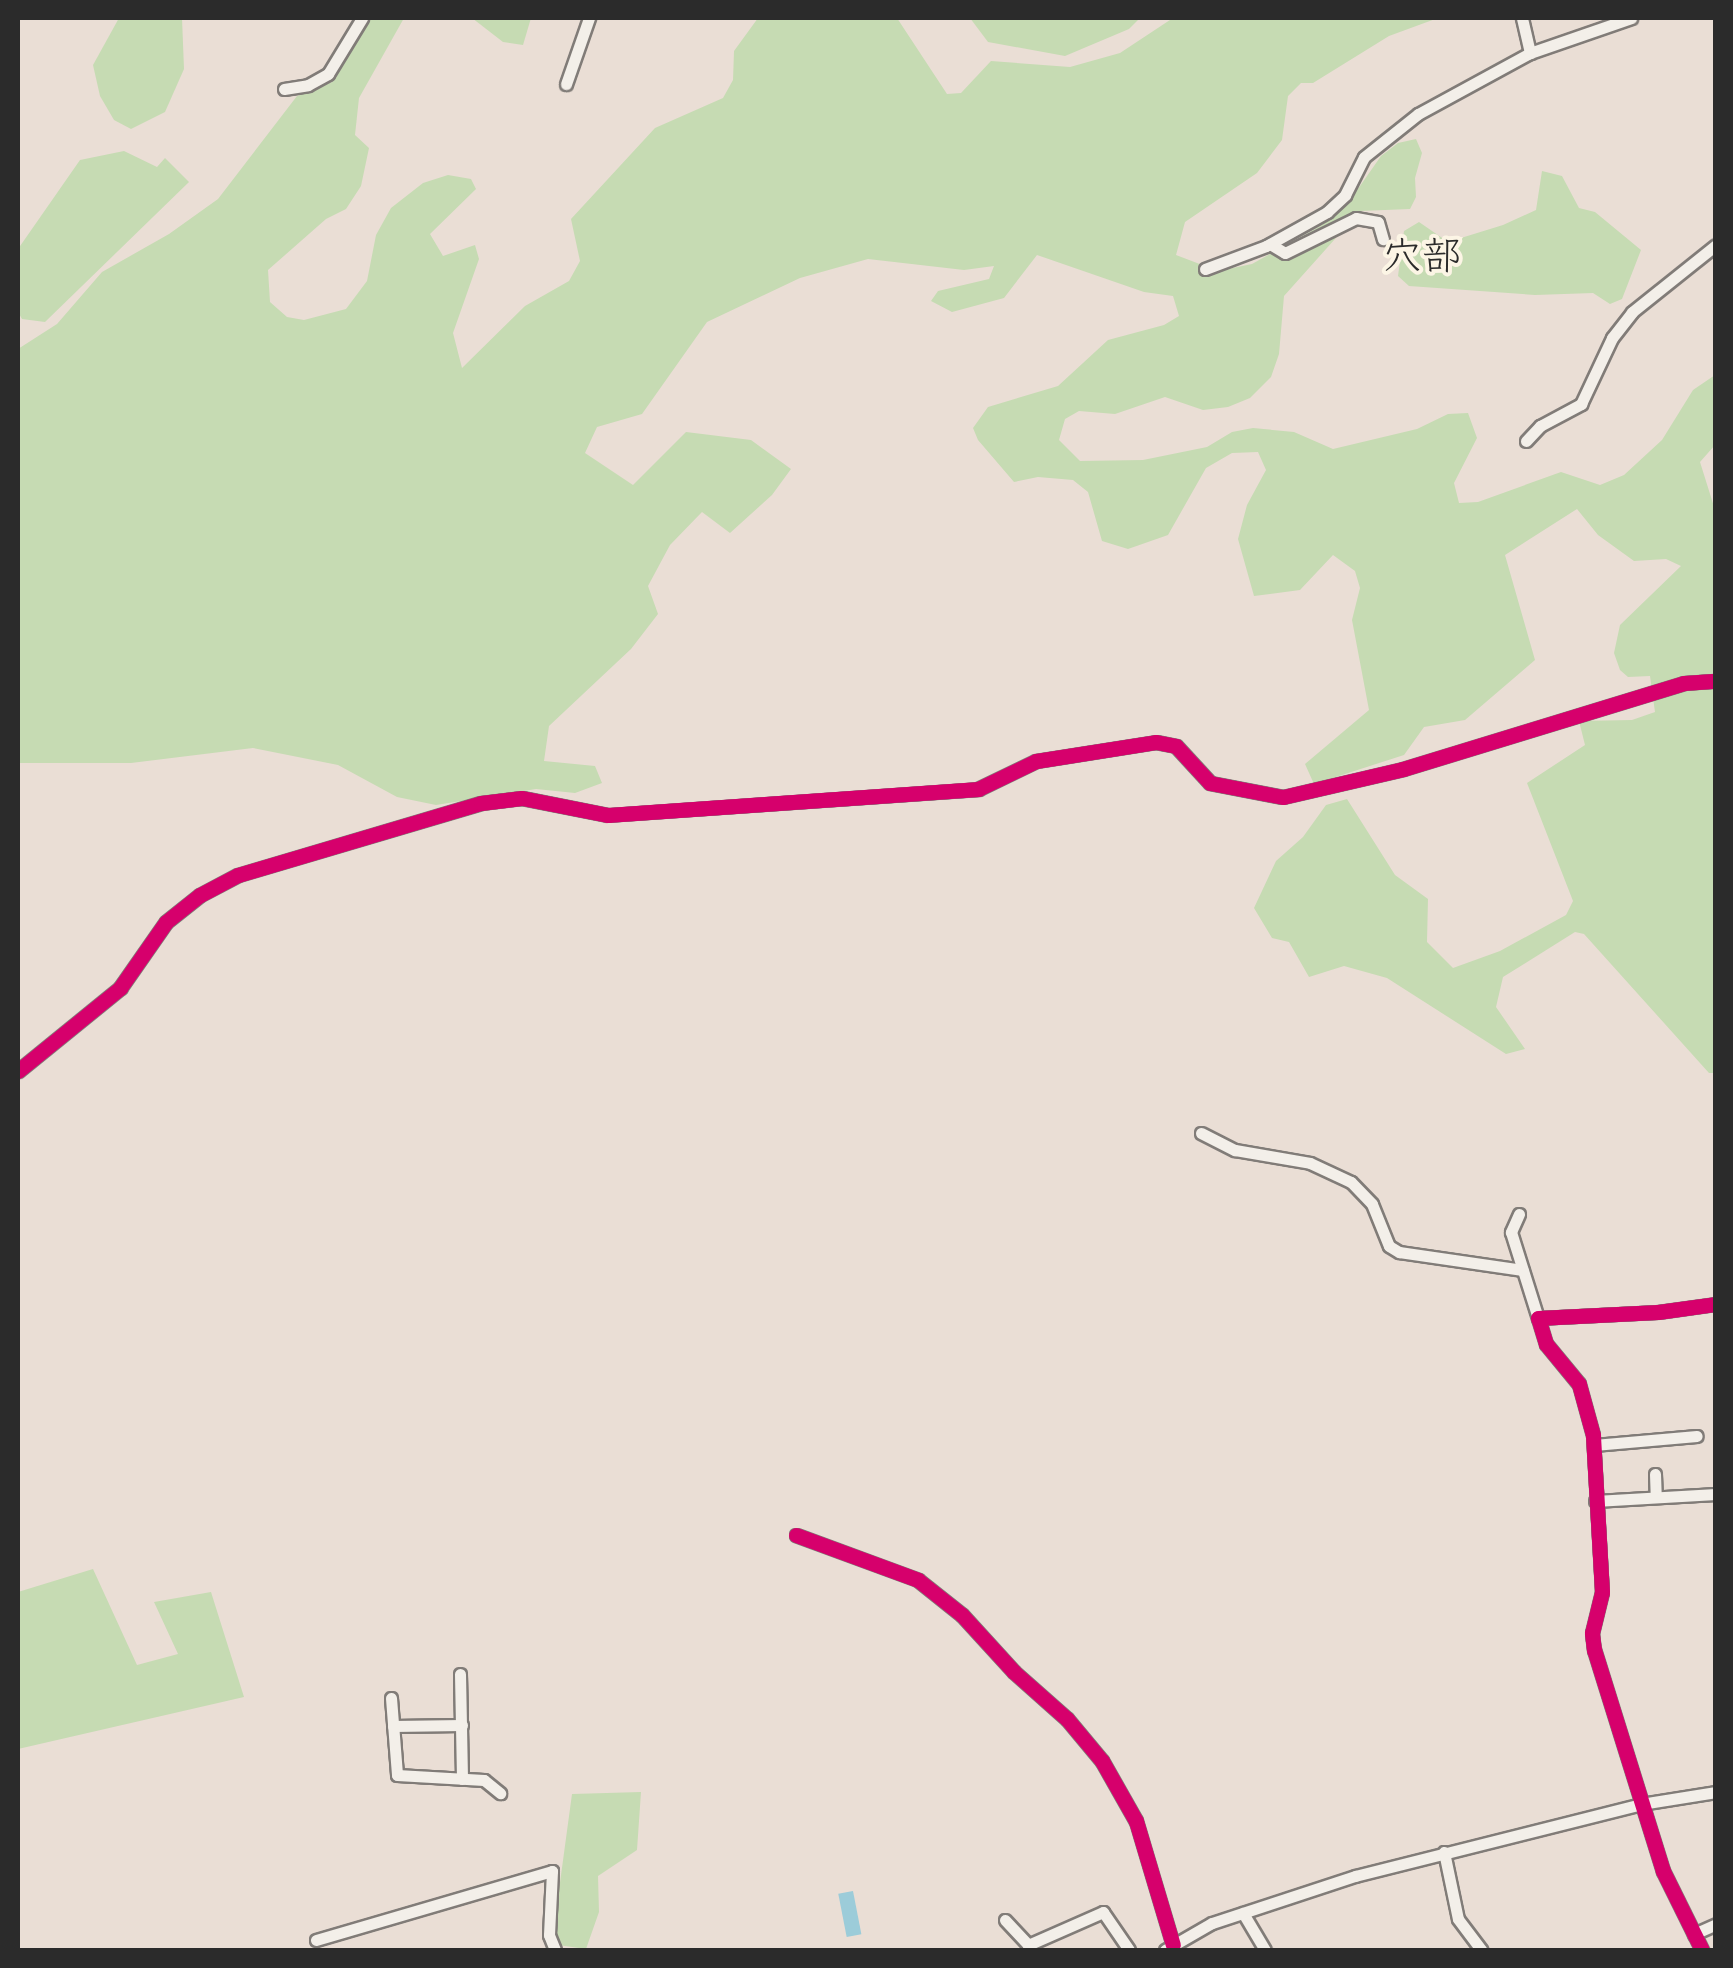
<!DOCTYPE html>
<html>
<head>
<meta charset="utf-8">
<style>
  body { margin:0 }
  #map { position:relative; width:1733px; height:1968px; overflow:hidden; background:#eaded5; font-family:Sriracha,"Klee One",sans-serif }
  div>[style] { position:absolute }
  .green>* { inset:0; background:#c6dbb3 }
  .water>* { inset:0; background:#9cccd9; transform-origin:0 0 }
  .roads { filter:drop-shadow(2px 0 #817c78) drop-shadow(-2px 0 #817c78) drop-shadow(0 2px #817c78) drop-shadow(0 -2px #817c78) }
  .minor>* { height:11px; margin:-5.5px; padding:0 5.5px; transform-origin:5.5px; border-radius:5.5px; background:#f3efe9 }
  .cycleway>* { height:15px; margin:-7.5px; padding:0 7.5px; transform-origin:7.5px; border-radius:7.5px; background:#d6006c }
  span { translate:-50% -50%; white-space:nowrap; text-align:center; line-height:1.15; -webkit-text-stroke:8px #fcf5e5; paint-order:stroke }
  .neighbourhood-label { font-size:40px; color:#2b2b2b }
  .frame { position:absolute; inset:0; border:20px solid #2b2b2b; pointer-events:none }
</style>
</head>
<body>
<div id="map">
  <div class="green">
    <div style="clip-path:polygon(119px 18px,182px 18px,184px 69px,165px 112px,131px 129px,114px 120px,100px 96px,93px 65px)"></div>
    <div style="clip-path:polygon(371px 18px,404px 18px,359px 98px,355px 135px,369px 148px,361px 186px,346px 209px,326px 219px,268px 270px,270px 302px,287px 317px,304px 320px,346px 309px,367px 281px,376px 235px,391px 208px,423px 183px,448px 175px,471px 179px,476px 189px,430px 234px,443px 256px,475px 245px,479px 259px,453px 333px,462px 368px,525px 306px,569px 281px,580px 261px,571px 219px,655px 128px,723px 98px,733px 80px,734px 51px,758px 18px,897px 18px,947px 94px,961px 93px,991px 61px,1070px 67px,1120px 53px,1173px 18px,1438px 18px,1389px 36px,1313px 83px,1301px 83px,1288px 96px,1282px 140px,1257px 173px,1185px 222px,1176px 255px,1218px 271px,1252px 264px,1322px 225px,1360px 186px,1381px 156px,1398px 143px,1416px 139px,1422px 153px,1415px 178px,1416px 197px,1410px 209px,1360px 211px,1284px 296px,1279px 354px,1271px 377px,1250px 398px,1228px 407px,1203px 410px,1165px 397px,1115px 414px,1079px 411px,1065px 419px,1059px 440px,1080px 461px,1143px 460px,1207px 447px,1232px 432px,1253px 428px,1294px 432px,1333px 449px,1417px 429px,1448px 414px,1468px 413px,1477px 438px,1454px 483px,1459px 503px,1478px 502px,1561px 472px,1600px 485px,1624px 475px,1662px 440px,1693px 390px,1715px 375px,1715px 445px,1700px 462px,1716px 513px,1715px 1073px,1709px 1073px,1584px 934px,1575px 932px,1503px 977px,1496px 1007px,1525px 1049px,1506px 1054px,1387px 978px,1344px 966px,1309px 977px,1289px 942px,1272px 938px,1254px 908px,1276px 861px,1303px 837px,1326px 805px,1347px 799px,1395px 875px,1428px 899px,1427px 942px,1453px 968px,1500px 951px,1566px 915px,1573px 901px,1527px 783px,1585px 745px,1579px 721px,1632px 720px,1655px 712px,1650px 676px,1628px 677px,1620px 670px,1614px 653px,1620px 625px,1681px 566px,1666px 559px,1634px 561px,1598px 535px,1577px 509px,1505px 555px,1535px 660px,1465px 720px,1424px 727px,1404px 755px,1314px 784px,1305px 764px,1369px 710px,1352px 620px,1360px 588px,1355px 571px,1333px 555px,1300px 590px,1254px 596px,1238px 539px,1247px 505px,1266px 470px,1258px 452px,1232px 453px,1206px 468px,1168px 535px,1128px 549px,1102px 541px,1088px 492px,1073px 480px,1038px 477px,1014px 482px,978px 440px,973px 428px,988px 407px,1058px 386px,1108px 340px,1164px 325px,1179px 316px,1173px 296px,1144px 292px,1037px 255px,1004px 298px,952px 312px,931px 301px,938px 291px,989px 279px,994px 266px,964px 270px,868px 259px,800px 278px,707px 322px,642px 414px,597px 427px,585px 453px,633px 485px,686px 432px,751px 440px,791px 469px,772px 495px,730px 533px,702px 512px,670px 545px,648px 586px,658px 614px,631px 649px,549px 726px,544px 761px,595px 766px,602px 783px,575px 793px,536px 789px,436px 805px,397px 797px,338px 765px,253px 748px,131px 763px,18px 763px,18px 349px,57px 324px,102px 272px,169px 234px,218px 199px,297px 96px,332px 82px)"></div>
    <div style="clip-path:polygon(472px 18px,531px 18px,523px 45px,503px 42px)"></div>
    <div style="clip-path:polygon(970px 18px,1140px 18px,1129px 29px,1065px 56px,988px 42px)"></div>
    <div style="clip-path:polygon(124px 151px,157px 167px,165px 158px,189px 182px,45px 322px,22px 319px,18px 312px,18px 249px,80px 160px)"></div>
    <div style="clip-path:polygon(1542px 171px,1562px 176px,1579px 208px,1595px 212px,1641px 250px,1622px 299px,1610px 304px,1593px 293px,1535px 295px,1409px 286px,1398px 276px,1404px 231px,1419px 222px,1448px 242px,1503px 225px,1536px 210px)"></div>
    <div style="clip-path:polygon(93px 1569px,137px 1665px,178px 1654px,154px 1602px,211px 1592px,244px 1697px,18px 1749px,18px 1592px)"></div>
    <div style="clip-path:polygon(641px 1792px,637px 1850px,598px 1876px,599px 1912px,586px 1949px,558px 1945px,553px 1934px,572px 1794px)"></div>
  </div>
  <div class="water">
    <div style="left:853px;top:1891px;width:44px;height:15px;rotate:79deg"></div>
  </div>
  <div class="roads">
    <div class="minor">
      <div style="left:1522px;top:18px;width:36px;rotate:77deg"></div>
      <div style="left:566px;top:84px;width:70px;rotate:-70.8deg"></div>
      <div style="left:284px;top:89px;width:24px;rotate:-9deg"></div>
      <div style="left:308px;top:85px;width:23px;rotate:-29deg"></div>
      <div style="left:328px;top:74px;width:66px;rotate:-58.7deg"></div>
      <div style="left:1270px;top:244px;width:17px;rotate:31deg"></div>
      <div style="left:1285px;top:253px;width:79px;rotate:-26.2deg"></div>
      <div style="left:1356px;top:218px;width:22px;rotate:10deg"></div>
      <div style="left:1378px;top:222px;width:18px;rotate:74deg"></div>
      <div style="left:1205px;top:269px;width:65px;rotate:-20.7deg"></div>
      <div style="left:1266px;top:246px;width:70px;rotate:-29.1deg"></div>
      <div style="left:1327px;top:212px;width:25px;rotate:-43deg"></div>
      <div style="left:1345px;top:195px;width:42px;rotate:-63.4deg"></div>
      <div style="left:1364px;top:157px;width:69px;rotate:-38.5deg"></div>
      <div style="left:1418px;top:114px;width:128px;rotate:-28.6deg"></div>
      <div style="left:1530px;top:53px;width:107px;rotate:-19.1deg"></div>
      <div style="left:1526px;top:441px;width:21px;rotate:-47deg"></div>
      <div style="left:1540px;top:426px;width:47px;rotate:-28.2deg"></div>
      <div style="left:1581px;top:404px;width:73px;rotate:-64.8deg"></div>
      <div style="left:1612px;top:338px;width:33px;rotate:-52deg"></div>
      <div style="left:1632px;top:312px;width:107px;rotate:-38.6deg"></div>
      <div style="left:18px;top:1071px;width:132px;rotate:-39.1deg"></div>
      <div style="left:120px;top:988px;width:80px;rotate:-55.1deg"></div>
      <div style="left:166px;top:922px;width:43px;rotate:-38.5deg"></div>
      <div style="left:200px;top:895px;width:43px;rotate:-27.8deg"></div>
      <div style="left:238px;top:875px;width:253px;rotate:-16.5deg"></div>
      <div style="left:481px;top:803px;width:41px;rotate:-7deg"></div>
      <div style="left:522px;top:798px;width:88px;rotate:11.2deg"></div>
      <div style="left:608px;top:815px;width:371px;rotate:-4deg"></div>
      <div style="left:978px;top:789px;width:64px;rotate:-25.8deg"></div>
      <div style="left:1036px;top:761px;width:121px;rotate:-9deg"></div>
      <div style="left:1156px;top:742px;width:20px;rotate:11deg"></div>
      <div style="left:1176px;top:746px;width:50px;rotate:47.4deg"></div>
      <div style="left:1210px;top:783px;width:74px;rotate:10.9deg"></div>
      <div style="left:1283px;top:797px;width:123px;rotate:-13.1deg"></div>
      <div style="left:1403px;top:769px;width:294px;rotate:-17deg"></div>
      <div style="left:1684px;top:683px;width:32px;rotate:-4deg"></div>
      <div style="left:1201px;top:1133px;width:38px;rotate:27deg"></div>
      <div style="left:1235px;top:1150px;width:76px;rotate:9.8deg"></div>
      <div style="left:1310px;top:1163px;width:45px;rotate:24.9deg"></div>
      <div style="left:1351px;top:1182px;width:30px;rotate:46deg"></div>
      <div style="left:1372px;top:1204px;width:45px;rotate:68deg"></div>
      <div style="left:1389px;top:1246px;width:12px;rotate:31deg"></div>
      <div style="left:1399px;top:1252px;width:125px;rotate:8.3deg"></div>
      <div style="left:1519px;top:1214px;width:20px;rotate:114deg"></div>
      <div style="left:1511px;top:1232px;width:90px;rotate:72.6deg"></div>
      <div style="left:1594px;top:1445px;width:103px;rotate:-5deg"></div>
      <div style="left:1655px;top:1474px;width:23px;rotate:88deg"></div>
      <div style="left:1595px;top:1501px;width:121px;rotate:-3.3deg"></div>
      <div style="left:796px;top:1535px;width:130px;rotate:20.2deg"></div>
      <div style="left:918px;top:1580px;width:56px;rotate:38.5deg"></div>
      <div style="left:962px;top:1615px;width:77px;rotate:47.6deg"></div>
      <div style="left:1014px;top:1672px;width:71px;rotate:41.6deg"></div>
      <div style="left:1067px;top:1719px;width:55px;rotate:50.2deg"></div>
      <div style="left:1102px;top:1761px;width:69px;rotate:60.5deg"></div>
      <div style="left:1136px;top:1821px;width:129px;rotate:73.4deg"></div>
      <div style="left:460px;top:1674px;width:105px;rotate:88.9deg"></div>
      <div style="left:391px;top:1698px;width:77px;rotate:85.5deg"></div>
      <div style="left:397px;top:1775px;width:87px;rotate:3.3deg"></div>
      <div style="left:484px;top:1780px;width:21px;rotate:39deg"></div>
      <div style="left:393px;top:1726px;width:69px;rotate:-0.8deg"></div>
      <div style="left:1444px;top:1852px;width:68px;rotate:78.2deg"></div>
      <div style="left:1458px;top:1919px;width:39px;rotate:53deg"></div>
      <div style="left:1243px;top:1913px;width:43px;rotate:59.3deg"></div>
      <div style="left:1005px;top:1920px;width:34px;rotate:47deg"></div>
      <div style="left:1028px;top:1945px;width:82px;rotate:-23.7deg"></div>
      <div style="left:1103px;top:1912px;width:46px;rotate:55.6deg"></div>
      <div style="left:1694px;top:1934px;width:24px;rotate:-24deg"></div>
      <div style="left:316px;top:1940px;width:246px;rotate:-16.3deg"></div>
      <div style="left:552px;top:1871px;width:64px;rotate:92.7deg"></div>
      <div style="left:549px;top:1935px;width:16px;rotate:68deg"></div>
      <div style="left:1165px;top:1950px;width:54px;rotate:-29.9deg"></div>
      <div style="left:1212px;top:1923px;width:151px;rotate:-18.2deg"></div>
      <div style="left:1355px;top:1876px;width:295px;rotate:-14.1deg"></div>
      <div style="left:1641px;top:1804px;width:76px;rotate:-9.1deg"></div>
      <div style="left:1702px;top:1950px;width:88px;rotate:-116.3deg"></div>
      <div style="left:1663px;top:1871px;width:232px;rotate:-107.3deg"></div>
      <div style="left:1594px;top:1650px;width:17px;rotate:-97deg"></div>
      <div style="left:1592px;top:1633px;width:42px;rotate:-76.3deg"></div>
      <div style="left:1602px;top:1592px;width:157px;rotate:-93.3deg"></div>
      <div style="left:1593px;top:1435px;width:53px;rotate:-105.4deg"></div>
      <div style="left:1579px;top:1384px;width:52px;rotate:-129.5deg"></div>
      <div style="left:1546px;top:1344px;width:27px;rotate:-107deg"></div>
      <div style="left:1538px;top:1318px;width:120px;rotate:-2.9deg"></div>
      <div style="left:1658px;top:1312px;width:59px;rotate:-7.9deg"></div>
    </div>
  </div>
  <div class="cycleway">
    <div style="left:18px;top:1071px;width:132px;rotate:-39.1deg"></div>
    <div style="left:120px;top:988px;width:80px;rotate:-55.1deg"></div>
    <div style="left:166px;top:922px;width:43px;rotate:-38.5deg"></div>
    <div style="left:200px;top:895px;width:43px;rotate:-27.8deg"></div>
    <div style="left:238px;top:875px;width:253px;rotate:-16.5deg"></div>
    <div style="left:481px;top:803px;width:41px;rotate:-7deg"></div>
    <div style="left:522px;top:798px;width:88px;rotate:11.2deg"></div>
    <div style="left:608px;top:815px;width:371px;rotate:-4deg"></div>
    <div style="left:978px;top:789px;width:64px;rotate:-25.8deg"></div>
    <div style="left:1036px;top:761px;width:121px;rotate:-9deg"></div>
    <div style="left:1156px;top:742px;width:20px;rotate:11deg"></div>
    <div style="left:1176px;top:746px;width:50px;rotate:47.4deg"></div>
    <div style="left:1210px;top:783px;width:74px;rotate:10.9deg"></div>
    <div style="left:1283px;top:797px;width:123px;rotate:-13.1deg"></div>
    <div style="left:1403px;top:769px;width:294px;rotate:-17deg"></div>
    <div style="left:1684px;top:683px;width:32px;rotate:-4deg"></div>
    <div style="left:796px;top:1535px;width:130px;rotate:20.2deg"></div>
    <div style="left:918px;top:1580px;width:56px;rotate:38.5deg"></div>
    <div style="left:962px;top:1615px;width:77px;rotate:47.6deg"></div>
    <div style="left:1014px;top:1672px;width:71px;rotate:41.6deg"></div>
    <div style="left:1067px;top:1719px;width:55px;rotate:50.2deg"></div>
    <div style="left:1102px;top:1761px;width:69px;rotate:60.5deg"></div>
    <div style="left:1136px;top:1821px;width:129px;rotate:73.4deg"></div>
    <div style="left:1702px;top:1950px;width:88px;rotate:-116.3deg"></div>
    <div style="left:1663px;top:1871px;width:232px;rotate:-107.3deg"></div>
    <div style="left:1594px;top:1650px;width:17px;rotate:-97deg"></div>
    <div style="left:1592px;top:1633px;width:42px;rotate:-76.3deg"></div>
    <div style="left:1602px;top:1592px;width:157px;rotate:-93.3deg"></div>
    <div style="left:1593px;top:1435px;width:53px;rotate:-105.4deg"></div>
    <div style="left:1579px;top:1384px;width:52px;rotate:-129.5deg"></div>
    <div style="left:1546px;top:1344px;width:27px;rotate:-107deg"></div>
    <div style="left:1538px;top:1318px;width:120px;rotate:-2.9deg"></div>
    <div style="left:1658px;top:1312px;width:59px;rotate:-7.9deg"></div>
  </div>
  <div class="neighbourhood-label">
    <span style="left:1422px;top:256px">穴部</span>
  </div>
  <div class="frame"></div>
</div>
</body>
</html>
